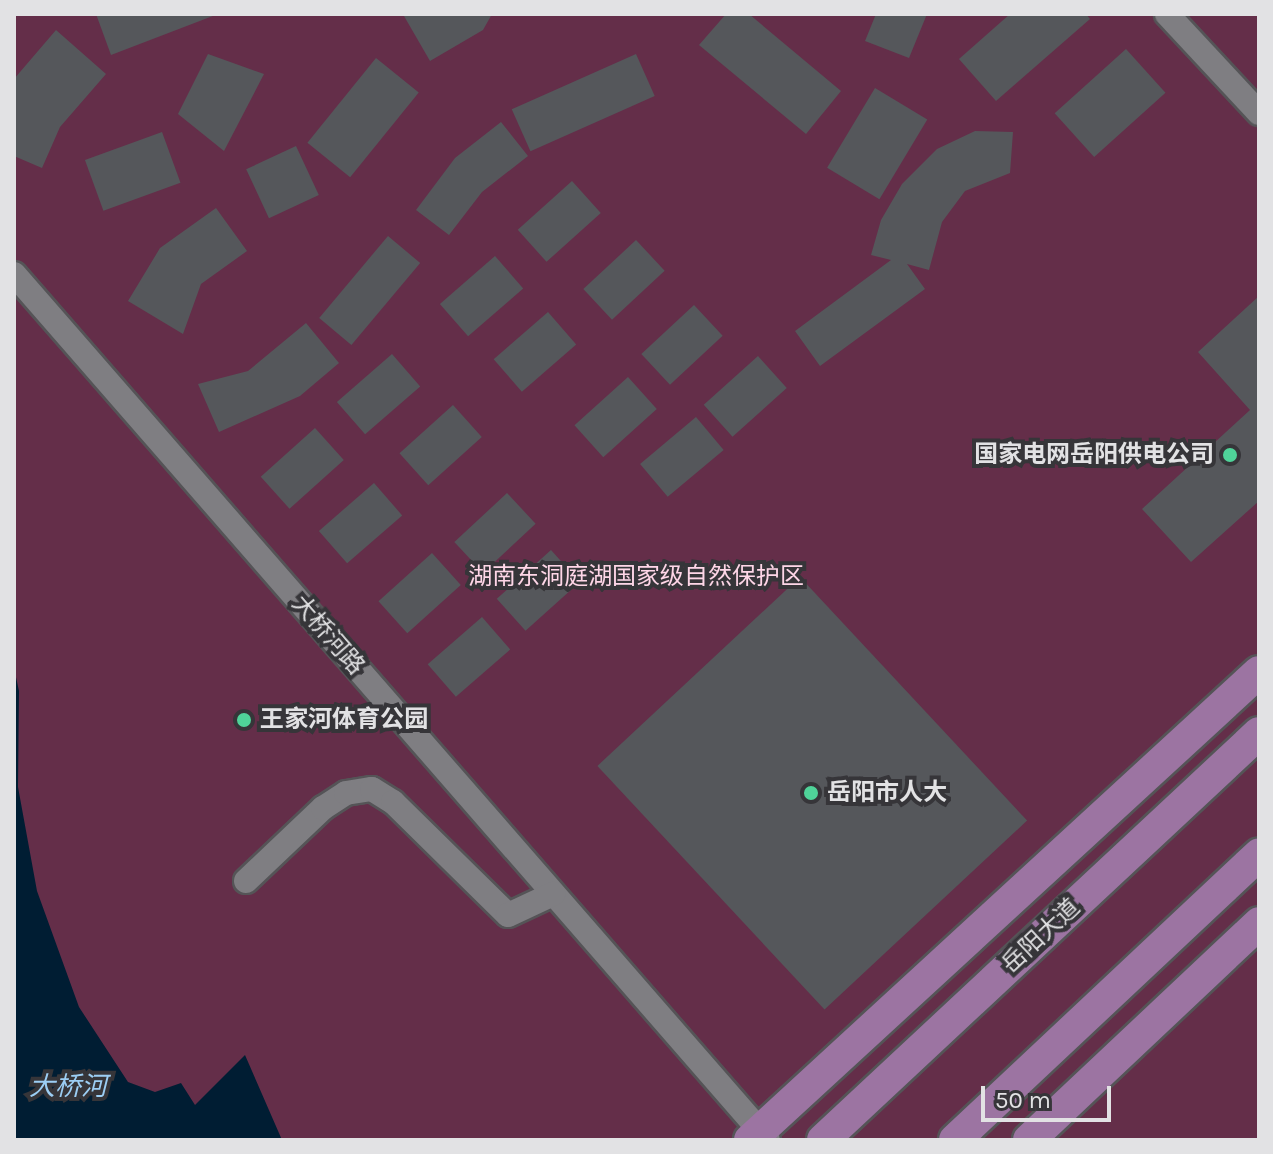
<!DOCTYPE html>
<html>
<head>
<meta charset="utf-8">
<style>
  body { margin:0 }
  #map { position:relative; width:1273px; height:1154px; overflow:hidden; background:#363539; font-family:Karla,"Noto Sans SC",sans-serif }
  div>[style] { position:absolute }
  .green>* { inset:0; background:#642e49; transform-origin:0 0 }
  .water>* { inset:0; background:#001d33 }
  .building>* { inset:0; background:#55575b; transform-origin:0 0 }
  .roads { filter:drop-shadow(2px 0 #555457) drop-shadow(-2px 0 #555457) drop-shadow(0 2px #555457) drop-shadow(0 -2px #555457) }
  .minor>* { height:24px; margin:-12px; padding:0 12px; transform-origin:12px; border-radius:12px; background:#7f7e82 }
  .major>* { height:32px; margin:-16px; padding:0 16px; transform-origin:16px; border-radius:16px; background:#9c74a2 }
  .dots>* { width:22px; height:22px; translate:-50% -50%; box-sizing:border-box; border:4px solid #363539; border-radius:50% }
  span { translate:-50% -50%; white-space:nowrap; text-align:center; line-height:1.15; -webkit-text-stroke:8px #363539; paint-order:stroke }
  .poi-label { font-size:24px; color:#e2e2e4; font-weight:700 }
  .right { translate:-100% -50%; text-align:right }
  .left { translate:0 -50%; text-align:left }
  .park-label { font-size:24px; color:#fed6e7 }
  .street-label { font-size:24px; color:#e2e2e4 }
  .water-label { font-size:26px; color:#9ccef4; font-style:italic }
  .frame { position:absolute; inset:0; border:16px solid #e2e2e4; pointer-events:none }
  .scale { position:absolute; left:981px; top:1086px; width:130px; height:36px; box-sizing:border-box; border:4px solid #e2e2e4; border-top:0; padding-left:10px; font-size:24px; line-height:28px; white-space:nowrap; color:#e2e2e4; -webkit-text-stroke:6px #363539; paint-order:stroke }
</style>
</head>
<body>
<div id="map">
  <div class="green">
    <div style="left:14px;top:14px;width:1245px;height:1126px"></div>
  </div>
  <div class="water">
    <div style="clip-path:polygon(14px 668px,19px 691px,18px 787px,37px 891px,79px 1007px,128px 1082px,155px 1092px,181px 1083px,195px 1105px,245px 1055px,282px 1140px,14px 1140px)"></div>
  </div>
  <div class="building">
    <div style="clip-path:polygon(96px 14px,218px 14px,111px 55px)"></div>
    <div style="clip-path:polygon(408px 14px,492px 14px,483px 30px,430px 61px,404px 16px)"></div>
    <div style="clip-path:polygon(726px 14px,749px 14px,841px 91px,806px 134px,699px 45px)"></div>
    <div style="clip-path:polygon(876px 14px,927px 14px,909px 58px,865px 41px)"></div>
    <div style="clip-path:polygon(1010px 14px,1086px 14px,1090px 19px,996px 101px,959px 59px)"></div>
    <div style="clip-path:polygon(56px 30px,106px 74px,60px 127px,42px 168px,14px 156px,14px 79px)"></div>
    <div style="left:1126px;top:49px;width:59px;height:96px;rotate:48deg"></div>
    <div style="clip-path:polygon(208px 54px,264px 74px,224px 151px,178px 114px)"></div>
    <div style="left:636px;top:54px;width:46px;height:136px;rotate:66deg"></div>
    <div style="left:376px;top:58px;width:55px;height:109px;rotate:39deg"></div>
    <div style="left:875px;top:88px;width:61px;height:93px;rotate:31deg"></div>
    <div style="clip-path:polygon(501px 122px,528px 156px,482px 192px,449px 235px,416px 210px,455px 158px)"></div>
    <div style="clip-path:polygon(975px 131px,1013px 132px,1010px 173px,965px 191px,942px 222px,929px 270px,907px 264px,925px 289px,820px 366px,795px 331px,891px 260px,871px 255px,881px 220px,902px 184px,937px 149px)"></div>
    <div style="left:162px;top:132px;width:54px;height:82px;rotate:70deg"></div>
    <div style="left:296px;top:146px;width:54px;height:55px;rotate:65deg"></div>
    <div style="left:572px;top:181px;width:43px;height:73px;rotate:48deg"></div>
    <div style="clip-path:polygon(216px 208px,247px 251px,201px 284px,183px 334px,128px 301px,160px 248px)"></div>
    <div style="left:388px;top:236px;width:42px;height:107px;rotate:40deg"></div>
    <div style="left:636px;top:240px;width:42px;height:72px;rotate:47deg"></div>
    <div style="left:495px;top:256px;width:43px;height:73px;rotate:49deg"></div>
    <div style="clip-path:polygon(1259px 296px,1259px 501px,1191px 562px,1142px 509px,1250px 410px,1198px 352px)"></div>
    <div style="left:694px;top:305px;width:42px;height:72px;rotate:47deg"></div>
    <div style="left:548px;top:312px;width:43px;height:72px;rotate:49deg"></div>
    <div style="clip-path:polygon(306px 323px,339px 363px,300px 396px,219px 432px,198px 384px,248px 371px)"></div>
    <div style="left:392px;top:354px;width:43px;height:73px;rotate:49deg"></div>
    <div style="left:758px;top:356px;width:43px;height:73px;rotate:48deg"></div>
    <div style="left:628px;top:377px;width:43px;height:72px;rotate:48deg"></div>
    <div style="left:453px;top:405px;width:43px;height:72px;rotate:48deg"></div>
    <div style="left:696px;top:417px;width:43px;height:73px;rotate:50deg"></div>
    <div style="left:315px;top:428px;width:43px;height:73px;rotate:48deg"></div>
    <div style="left:374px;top:483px;width:43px;height:73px;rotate:49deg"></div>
    <div style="left:507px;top:493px;width:42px;height:72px;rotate:47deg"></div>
    <div style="left:551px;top:550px;width:43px;height:73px;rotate:48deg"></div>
    <div style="left:432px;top:553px;width:43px;height:72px;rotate:48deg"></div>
    <div style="left:800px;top:577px;width:333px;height:277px;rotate:47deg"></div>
    <div style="left:482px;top:617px;width:43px;height:72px;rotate:49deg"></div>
  </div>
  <div class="roads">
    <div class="minor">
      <div style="left:1167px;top:14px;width:135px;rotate:47.1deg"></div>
      <div style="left:14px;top:274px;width:1148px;rotate:48.95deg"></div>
      <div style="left:246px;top:881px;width:106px;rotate:-43.5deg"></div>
      <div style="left:323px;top:808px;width:27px;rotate:-33deg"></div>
      <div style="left:346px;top:793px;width:26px;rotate:-9deg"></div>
      <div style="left:372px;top:789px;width:25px;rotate:32deg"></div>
      <div style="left:393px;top:802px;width:161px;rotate:44.5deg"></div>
      <div style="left:508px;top:915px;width:50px;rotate:-25deg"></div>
    </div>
    <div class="major">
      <div style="left:750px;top:1140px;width:691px;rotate:-42.6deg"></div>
      <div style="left:823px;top:1140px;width:596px;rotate:-43.03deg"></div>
      <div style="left:955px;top:1140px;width:417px;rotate:-43.2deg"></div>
      <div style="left:1029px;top:1140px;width:316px;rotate:-43.3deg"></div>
    </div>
  </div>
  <div class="dots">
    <div style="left:1230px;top:455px;background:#4fd399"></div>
    <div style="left:244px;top:720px;background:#4fd399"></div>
    <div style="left:811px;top:793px;background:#4fd399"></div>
  </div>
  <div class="poi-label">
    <span class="right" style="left:1214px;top:455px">国家电网岳阳供电公司</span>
    <span class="left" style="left:260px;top:720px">王家河体育公园</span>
    <span class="left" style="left:827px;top:793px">岳阳市人大</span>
  </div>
  <div class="park-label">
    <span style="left:636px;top:577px">湖南东洞庭湖国家级自然保护区</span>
  </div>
  <div class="street-label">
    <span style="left:328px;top:635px;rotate:49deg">大桥河路</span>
    <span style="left:1041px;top:936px;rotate:-43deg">岳阳大道</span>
  </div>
  <div class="water-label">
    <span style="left:68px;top:1087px">大桥河</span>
  </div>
  <div class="frame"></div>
  <div class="scale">50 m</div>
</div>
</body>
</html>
